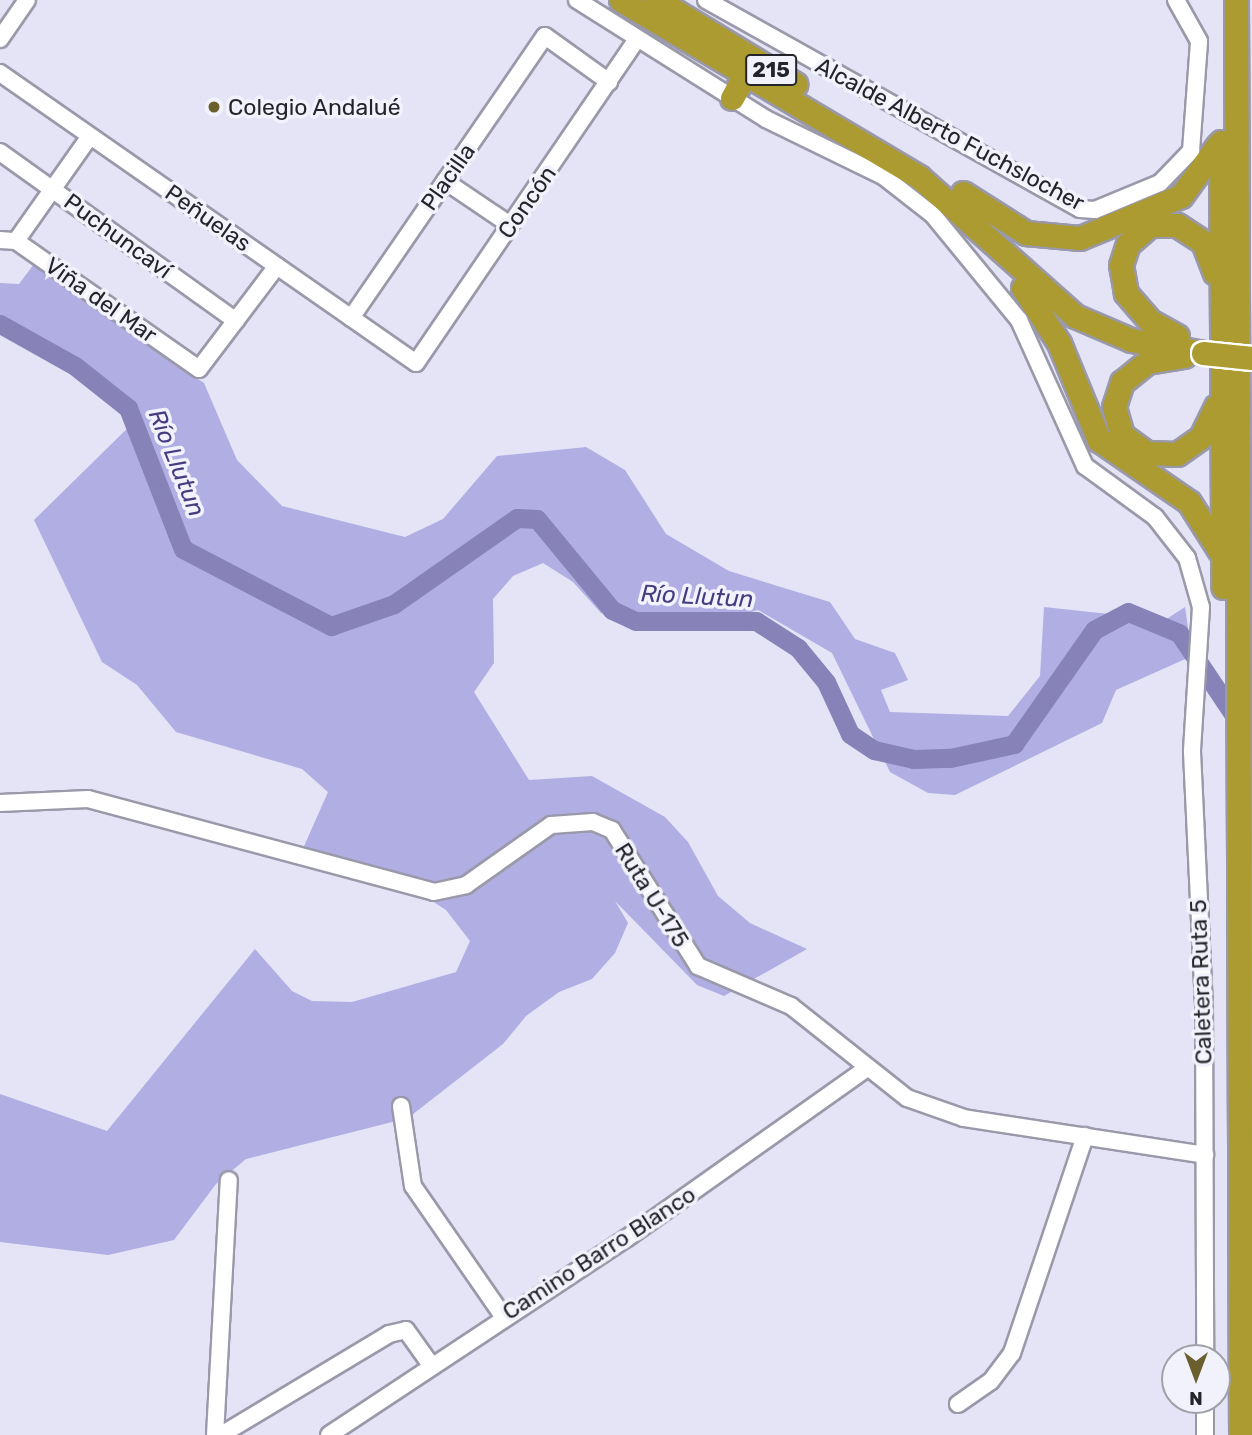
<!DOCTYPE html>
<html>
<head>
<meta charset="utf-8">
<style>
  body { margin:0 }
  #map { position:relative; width:1252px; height:1435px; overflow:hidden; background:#e4e4f6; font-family:Rubik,sans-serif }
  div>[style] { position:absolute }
  .green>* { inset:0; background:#b1aee3 }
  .river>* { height:19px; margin:-9.5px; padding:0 9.5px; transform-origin:9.5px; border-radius:9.5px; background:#8782b8 }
  .roads { filter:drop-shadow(2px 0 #9a99aa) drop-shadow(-2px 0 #9a99aa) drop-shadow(0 2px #9a99aa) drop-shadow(0 -2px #9a99aa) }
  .minor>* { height:16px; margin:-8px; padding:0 8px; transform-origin:8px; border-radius:8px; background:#fff }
  .highway>* { height:23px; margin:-11.5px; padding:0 11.5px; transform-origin:11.5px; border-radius:11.5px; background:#ab9b31 }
  .bridges { filter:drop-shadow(2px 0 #fff) drop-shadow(-2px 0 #fff) drop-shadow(0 2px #fff) drop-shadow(0 -2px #fff) }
  .highway-bridge>* { height:23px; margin:-11.5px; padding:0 11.5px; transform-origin:11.5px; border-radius:11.5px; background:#ab9b31 }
  .dots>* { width:19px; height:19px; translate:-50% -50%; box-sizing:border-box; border:4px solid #f2f2fd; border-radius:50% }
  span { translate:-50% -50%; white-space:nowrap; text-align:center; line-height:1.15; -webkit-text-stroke:7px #f2f2fd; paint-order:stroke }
  .shield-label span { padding:2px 5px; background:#f2f2fd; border:2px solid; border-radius:5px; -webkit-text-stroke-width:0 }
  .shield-label { font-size:21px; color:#24242a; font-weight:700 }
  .poi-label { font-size:23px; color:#24242a }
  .left { translate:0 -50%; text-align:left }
  .street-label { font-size:23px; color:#24242a }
  .water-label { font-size:24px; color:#463c7f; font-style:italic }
  .north { position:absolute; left:1161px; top:1344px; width:70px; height:70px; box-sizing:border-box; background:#f2f2fd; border:2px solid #a0a0a9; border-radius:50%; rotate:180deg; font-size:19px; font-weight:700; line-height:28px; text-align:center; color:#24242a }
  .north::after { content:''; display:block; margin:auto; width:24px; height:32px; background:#69602d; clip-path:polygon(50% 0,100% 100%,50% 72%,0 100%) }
</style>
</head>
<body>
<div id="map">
  <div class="green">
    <div style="clip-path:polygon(34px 264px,204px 383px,237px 460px,282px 506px,405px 537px,443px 519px,497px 456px,586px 447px,625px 470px,666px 534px,729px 571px,830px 602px,855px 639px,895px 653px,908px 680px,881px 690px,890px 712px,1008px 716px,1040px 676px,1044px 607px,1165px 620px,1185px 607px,1192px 656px,1116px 690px,1102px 723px,955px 795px,928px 793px,890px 772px,832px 653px,758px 610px,691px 629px,648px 630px,601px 613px,573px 582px,543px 563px,513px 576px,493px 599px,494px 663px,474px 692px,529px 780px,592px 776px,665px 817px,688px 842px,718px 896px,750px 923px,807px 949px,724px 996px,697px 985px,615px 901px,628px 923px,615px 953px,592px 979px,559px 992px,526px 1016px,503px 1044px,408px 1118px,246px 1159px,216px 1184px,174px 1240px,108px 1255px,0 1242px,0 1094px,107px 1131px,255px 949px,292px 991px,312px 1001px,352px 1002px,456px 972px,470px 941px,446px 910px,412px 888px,301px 853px,328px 792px,302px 769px,176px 732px,137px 685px,102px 662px,34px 520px,141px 415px,132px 401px,46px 340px,16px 324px,0 326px,0 283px,19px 284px)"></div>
  </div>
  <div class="river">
    <div style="left:0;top:324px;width:86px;rotate:29.2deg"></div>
    <div style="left:75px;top:366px;width:68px;rotate:38.4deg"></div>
    <div style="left:128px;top:408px;width:151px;rotate:68.7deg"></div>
    <div style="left:183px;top:549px;width:167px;rotate:27.5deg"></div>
    <div style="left:331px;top:626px;width:67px;rotate:-19.2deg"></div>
    <div style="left:394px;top:604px;width:150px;rotate:-35deg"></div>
    <div style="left:517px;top:518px;width:20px;rotate:3deg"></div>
    <div style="left:537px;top:519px;width:118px;rotate:50.5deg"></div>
    <div style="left:612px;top:610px;width:26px;rotate:25deg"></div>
    <div style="left:636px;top:621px;width:120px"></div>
    <div style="left:756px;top:621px;width:50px;rotate:32.7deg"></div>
    <div style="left:798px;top:648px;width:44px;rotate:50.5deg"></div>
    <div style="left:826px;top:682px;width:57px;rotate:65.2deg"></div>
    <div style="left:850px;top:734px;width:29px;rotate:34deg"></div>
    <div style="left:874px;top:750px;width:41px;rotate:12.7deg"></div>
    <div style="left:914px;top:759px;width:36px;rotate:-2deg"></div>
    <div style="left:950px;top:758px;width:66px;rotate:-12.3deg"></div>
    <div style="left:1014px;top:744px;width:139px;rotate:-54.9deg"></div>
    <div style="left:1094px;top:630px;width:38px;rotate:-28deg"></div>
    <div style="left:1128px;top:612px;width:55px;rotate:22.4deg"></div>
    <div style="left:1179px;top:633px;width:131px;rotate:56.2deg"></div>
  </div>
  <div class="roads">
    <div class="minor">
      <div style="left:577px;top:0;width:223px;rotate:32.2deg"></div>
      <div style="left:766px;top:119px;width:130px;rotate:26deg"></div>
      <div style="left:883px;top:176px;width:63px;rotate:38deg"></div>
      <div style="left:933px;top:215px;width:136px;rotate:50.7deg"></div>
      <div style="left:1019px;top:320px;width:160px;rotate:65.7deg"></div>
      <div style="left:1085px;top:466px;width:87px;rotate:36.1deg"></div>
      <div style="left:1155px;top:517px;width:52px;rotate:52deg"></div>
      <div style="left:1187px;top:558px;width:51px;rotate:74.1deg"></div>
      <div style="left:1201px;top:607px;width:145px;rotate:93.6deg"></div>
      <div style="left:1192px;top:752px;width:251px;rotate:87.3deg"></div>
      <div style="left:1204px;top:1003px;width:355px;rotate:89.8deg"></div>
      <div style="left:706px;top:0;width:428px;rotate:29.2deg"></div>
      <div style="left:1080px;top:209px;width:15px;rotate:4deg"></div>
      <div style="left:1095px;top:210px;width:70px;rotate:-22.6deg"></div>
      <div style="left:1160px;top:183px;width:45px;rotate:-45.9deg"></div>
      <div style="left:1191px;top:151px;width:110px;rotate:-85.8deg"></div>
      <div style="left:1199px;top:41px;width:47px;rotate:-119.3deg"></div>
      <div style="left:0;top:39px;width:47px;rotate:-55.3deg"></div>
      <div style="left:0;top:73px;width:507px;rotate:34.88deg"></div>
      <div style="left:416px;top:363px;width:391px;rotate:-55.7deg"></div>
      <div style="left:0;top:152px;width:290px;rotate:35.6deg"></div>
      <div style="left:445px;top:181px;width:78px;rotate:34.1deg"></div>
      <div style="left:0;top:240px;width:16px;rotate:4deg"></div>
      <div style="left:16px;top:241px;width:223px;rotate:35deg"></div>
      <div style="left:199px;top:369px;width:129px;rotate:-52.9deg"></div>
      <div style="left:16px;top:241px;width:128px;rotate:-54.8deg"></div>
      <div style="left:351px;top:318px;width:342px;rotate:-55.5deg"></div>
      <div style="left:545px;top:36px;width:79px;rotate:35.7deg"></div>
      <div style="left:0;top:803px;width:88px;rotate:-2.6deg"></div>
      <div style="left:88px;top:799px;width:358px;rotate:15deg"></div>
      <div style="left:434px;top:892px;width:33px;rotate:-12deg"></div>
      <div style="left:466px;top:885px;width:104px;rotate:-35.2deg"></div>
      <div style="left:551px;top:825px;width:42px;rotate:-4.1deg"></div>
      <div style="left:593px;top:822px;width:21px;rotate:23deg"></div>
      <div style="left:612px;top:830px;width:161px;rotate:57.7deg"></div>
      <div style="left:698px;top:966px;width:101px;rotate:23.3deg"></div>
      <div style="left:791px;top:1006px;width:148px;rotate:38.4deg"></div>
      <div style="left:907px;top:1098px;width:60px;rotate:19.3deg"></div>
      <div style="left:964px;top:1118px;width:244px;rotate:8.7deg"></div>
      <div style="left:401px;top:1106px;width:81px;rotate:81.5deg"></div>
      <div style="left:413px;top:1186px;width:158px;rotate:55.3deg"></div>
      <div style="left:1205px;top:1400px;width:35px;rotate:90deg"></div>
      <div style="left:958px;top:1404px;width:40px;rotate:-34.9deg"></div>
      <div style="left:991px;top:1381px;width:35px;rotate:-53deg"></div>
      <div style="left:1012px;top:1353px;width:229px;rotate:-71.4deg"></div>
      <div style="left:215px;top:1435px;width:255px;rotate:-86.9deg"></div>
      <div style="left:221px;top:1435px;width:196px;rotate:-31deg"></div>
      <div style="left:389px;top:1334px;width:17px;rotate:-13deg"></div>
      <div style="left:406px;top:1330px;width:43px;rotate:54.5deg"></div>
      <div style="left:329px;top:1435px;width:357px;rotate:-33.5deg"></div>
      <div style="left:627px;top:1238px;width:294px;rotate:-35.3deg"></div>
    </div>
    <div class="highway">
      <div style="left:621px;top:0;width:347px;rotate:30.7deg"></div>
      <div style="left:919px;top:177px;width:209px;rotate:41.7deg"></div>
      <div style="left:1075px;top:316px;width:61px;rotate:23.2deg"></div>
      <div style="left:1131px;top:340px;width:73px;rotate:10.2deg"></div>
      <div style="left:657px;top:0;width:162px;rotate:31.3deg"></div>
      <div style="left:1236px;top:0;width:1435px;rotate:89.8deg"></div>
      <div style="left:732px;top:98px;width:29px;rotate:-61deg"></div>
      <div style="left:1221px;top:142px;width:445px;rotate:89.7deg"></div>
      <div style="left:963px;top:193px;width:75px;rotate:32.4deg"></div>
      <div style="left:1026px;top:233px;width:54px;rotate:5.3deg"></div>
      <div style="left:1080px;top:238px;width:109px;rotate:-22.6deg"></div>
      <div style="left:1181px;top:196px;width:63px;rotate:-54deg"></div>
      <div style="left:1023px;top:288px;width:66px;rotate:56.8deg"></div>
      <div style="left:1059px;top:343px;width:105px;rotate:67.6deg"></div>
      <div style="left:1099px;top:440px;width:109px;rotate:34.6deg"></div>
      <div style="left:1189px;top:502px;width:58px;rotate:57.7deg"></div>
      <div style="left:1177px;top:336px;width:31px;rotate:-151deg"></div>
      <div style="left:1150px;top:321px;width:37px;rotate:-131deg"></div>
      <div style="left:1126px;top:293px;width:28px;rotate:-100deg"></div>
      <div style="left:1121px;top:265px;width:22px;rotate:-72deg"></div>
      <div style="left:1128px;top:244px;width:29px;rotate:-41deg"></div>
      <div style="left:1150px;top:225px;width:27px"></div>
      <div style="left:1177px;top:225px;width:31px;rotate:33deg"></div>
      <div style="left:1203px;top:242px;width:33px;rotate:69deg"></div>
      <div style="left:1184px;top:356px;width:37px;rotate:171deg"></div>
      <div style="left:1147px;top:362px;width:32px;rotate:141deg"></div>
      <div style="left:1122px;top:382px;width:26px;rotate:108deg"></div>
      <div style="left:1114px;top:407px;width:29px;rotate:74deg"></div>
      <div style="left:1122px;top:435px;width:31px;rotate:36deg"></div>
      <div style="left:1147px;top:453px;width:30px;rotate:2deg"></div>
      <div style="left:1177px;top:454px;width:29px;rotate:-35deg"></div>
      <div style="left:1201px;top:437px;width:34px;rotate:-64deg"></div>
    </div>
  </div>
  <div class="bridges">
    <div class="highway-bridge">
      <div style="left:1203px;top:353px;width:49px;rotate:5.8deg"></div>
    </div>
  </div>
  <div class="dots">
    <div style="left:214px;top:107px;background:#69602d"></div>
  </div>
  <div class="shield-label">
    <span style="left:771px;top:70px">215</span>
  </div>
  <div class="poi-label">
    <span class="left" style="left:228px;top:107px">Colegio Andalué</span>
  </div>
  <div class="street-label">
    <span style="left:950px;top:134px;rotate:28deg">Alcalde Alberto Fuchslocher</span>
    <span style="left:448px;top:177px;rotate:-55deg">Placilla</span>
    <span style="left:527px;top:202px;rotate:-55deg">Concón</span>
    <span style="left:208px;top:218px;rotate:35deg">Peñuelas</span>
    <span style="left:118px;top:236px;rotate:36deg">Puchuncaví</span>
    <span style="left:101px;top:300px;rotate:35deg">Viña del Mar</span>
    <span style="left:652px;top:895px;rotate:58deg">Ruta U-175</span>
    <span style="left:1201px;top:982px;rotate:-92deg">Caletera Ruta 5</span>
    <span style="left:599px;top:1253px;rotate:-33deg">Camino Barro Blanco</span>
  </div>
  <div class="water-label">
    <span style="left:176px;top:463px;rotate:68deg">Río Llutun</span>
    <span style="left:697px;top:597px;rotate:3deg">Río Llutun</span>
  </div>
  <div class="north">N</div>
</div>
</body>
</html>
